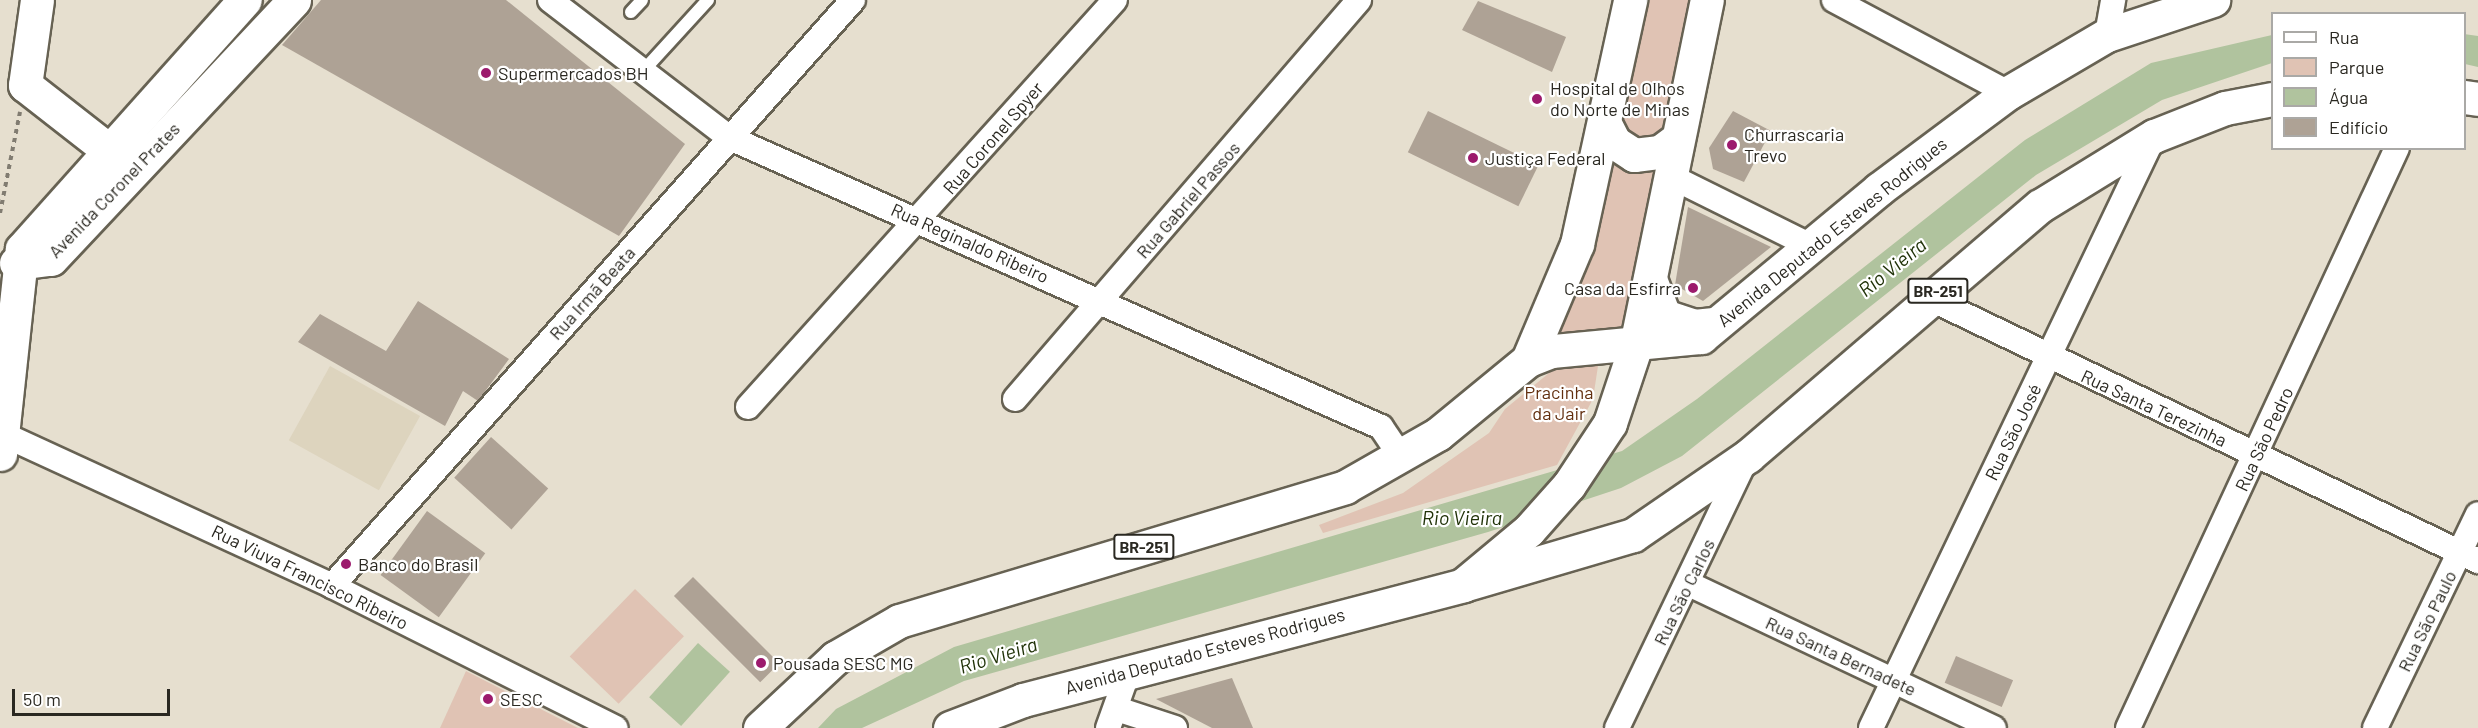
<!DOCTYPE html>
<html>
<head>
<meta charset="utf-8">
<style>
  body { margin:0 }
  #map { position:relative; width:2478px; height:728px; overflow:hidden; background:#e6dfcf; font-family:Barlow,sans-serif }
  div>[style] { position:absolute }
  .built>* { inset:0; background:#ddd4be; transform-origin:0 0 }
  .green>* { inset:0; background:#e0c3b4; transform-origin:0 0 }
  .water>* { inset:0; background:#b0c39e; transform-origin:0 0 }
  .building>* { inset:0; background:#aea295; transform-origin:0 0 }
  .path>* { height:4px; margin-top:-2px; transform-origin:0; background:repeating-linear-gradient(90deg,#817c71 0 4.5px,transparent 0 9px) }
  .roads { filter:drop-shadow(2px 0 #676253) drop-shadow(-2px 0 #676253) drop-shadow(0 2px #676253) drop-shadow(0 -2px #676253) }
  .lane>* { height:12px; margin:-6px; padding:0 6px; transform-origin:6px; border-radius:6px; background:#fff }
  .street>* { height:24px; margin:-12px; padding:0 12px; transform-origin:12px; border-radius:12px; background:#fff }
  .secondary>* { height:33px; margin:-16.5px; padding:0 16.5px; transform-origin:16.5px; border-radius:16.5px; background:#fff }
  .primary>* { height:33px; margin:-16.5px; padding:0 16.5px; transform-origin:16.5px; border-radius:16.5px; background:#fff }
  .dots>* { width:16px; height:16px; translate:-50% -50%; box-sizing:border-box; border:3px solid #fff; border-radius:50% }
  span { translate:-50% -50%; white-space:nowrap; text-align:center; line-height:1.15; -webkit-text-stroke:4.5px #fff; paint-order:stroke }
  .shield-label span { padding:2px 4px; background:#fff; border:2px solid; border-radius:4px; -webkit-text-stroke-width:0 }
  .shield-label { font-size:16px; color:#2a2821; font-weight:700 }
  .poi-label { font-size:18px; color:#2a2821 }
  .left { translate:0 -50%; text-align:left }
  .right { translate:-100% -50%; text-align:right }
  .street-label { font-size:18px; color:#2a2821 }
  .park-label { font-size:18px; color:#622f0f }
  .water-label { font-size:20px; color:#203208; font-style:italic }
  .legend { position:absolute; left:2271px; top:12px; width:195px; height:138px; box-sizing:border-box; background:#fff; border:2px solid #aaa9a6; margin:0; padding:8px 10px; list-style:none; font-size:18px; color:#2a2821 }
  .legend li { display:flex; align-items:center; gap:12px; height:30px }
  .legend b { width:30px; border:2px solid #aaa9a6 }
  .scale { position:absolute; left:12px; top:689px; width:158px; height:27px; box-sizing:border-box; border:3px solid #2a2821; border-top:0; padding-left:8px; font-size:18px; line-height:21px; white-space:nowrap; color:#2a2821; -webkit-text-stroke:4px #fff; paint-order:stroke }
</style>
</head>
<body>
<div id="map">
  <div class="built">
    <div style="left:330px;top:366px;width:103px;height:85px;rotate:29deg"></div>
  </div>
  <div class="green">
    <div style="clip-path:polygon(1646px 0,1692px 0,1625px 335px,1543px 347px,1592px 259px)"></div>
    <div style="clip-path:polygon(1584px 359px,1598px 366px,1593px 399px,1557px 465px,1323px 533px,1319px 525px,1403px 493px,1489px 433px,1505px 409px,1565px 360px)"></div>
    <div style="left:635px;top:589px;width:68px;height:94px;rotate:44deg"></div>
    <div style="clip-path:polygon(466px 671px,578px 728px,440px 728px)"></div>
  </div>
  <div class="water">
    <div style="clip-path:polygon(2464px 34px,2478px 36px,2478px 67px,2465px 64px)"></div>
    <div style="clip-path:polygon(2272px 35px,2272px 63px,2162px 100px,2036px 175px,1682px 456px,1621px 488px,1488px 532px,964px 681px,862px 728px,818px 728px,836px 709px,954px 647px,1622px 451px,1697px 399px,2025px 140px,2151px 63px)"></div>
    <div style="left:698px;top:643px;width:43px;height:73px;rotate:42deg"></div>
  </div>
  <div class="building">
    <div style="clip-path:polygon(321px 0,506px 0,685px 144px,619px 236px,282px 45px)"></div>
    <div style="clip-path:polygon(1478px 1px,1566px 37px,1552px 72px,1462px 30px)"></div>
    <div style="left:1428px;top:111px;width:123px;height:46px;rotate:26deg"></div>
    <div style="clip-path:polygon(1733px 111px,1771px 131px,1744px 182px,1713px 169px,1709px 148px)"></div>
    <div style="clip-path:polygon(1688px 207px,1771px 247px,1703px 301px,1675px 285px)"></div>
    <div style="clip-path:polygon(418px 301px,509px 359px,478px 401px,463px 391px,445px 426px,298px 342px,320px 314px,386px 351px)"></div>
    <div style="left:491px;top:437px;width:77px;height:55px;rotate:42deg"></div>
    <div style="left:427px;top:511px;width:72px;height:79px;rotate:36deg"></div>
    <div style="left:693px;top:577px;width:122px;height:27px;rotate:45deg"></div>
    <div style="left:1956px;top:656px;width:62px;height:29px;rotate:23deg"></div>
    <div style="clip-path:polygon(1232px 678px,1253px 728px,1212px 728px,1156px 699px)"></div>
  </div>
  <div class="path">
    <div style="left:0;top:213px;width:103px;rotate:-78.8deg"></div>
  </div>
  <div class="roads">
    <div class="lane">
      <div style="left:631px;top:12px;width:16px;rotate:-47deg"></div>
      <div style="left:644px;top:70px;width:95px;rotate:-47.6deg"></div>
    </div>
    <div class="street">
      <div style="left:550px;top:0;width:227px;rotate:37.5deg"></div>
      <div style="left:730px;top:138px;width:712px;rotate:23.94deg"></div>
      <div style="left:1381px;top:427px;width:36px;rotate:56deg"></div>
      <div style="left:1834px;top:0;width:197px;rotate:28.1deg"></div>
      <div style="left:2107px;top:35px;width:36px;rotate:-80deg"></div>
      <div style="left:1670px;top:176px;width:160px;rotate:26.4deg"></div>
      <div style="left:1929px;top:298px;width:609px;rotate:25.6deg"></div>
      <div style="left:1015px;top:399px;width:527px;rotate:-49.23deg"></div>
      <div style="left:748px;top:407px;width:548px;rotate:-47.96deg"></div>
      <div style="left:0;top:433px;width:366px;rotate:24.7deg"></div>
      <div style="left:332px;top:586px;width:317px;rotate:26.6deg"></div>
      <div style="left:1689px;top:584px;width:337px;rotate:25.3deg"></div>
      <div style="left:332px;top:586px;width:784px;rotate:-48.36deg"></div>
      <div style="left:1117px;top:709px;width:61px;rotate:18.1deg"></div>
      <div style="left:1108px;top:728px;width:59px;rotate:-70.3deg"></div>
      <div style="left:1617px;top:728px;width:301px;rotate:-64.4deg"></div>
      <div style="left:1871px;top:728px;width:656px;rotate:-64.45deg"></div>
      <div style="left:2128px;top:728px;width:639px;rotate:-65.12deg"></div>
      <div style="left:2375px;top:728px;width:237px;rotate:-64.3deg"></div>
    </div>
    <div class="secondary">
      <div style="left:37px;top:0;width:86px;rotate:98deg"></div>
      <div style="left:25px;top:85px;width:128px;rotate:38deg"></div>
      <div style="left:1605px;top:124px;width:20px;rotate:63deg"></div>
      <div style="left:1614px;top:142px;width:24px;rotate:33deg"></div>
      <div style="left:1634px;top:155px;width:26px;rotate:-7deg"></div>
      <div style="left:1660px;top:152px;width:21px;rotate:-37deg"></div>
      <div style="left:16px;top:263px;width:35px;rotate:-7deg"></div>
      <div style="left:51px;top:259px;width:355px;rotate:-46.8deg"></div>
      <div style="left:1528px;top:360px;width:126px;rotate:-67.1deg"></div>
      <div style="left:1577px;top:244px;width:250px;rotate:-77.7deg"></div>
      <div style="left:0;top:454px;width:206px;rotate:-83.9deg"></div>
      <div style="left:22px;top:249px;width:334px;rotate:-48.2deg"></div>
      <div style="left:1463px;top:585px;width:86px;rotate:-39.8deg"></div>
      <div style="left:1529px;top:530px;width:60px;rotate:-48.4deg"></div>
      <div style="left:1569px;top:485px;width:74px;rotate:-56.5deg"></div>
      <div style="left:1610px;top:423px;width:82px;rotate:-71.6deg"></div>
      <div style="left:1636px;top:345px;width:352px;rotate:-78.4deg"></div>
    </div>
    <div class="primary">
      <div style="left:2464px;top:97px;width:14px;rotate:8deg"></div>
      <div style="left:1650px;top:279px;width:40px;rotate:69deg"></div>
      <div style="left:1664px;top:316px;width:32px;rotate:18deg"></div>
      <div style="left:1694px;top:326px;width:20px;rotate:-6deg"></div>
      <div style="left:760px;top:728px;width:103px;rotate:-43deg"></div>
      <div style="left:835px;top:658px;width:74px;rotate:-30deg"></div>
      <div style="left:899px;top:621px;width:466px;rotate:-16.7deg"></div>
      <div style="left:1345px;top:487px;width:107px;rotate:-29.7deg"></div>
      <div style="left:1438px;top:434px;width:117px;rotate:-39.4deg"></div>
      <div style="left:1528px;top:360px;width:26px;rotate:-21deg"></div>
      <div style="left:1552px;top:351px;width:150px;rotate:-5.4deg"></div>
      <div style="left:1701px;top:337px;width:231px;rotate:-39.7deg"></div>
      <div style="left:1879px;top:189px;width:161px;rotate:-36.7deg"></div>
      <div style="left:2008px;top:93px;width:115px;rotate:-30.4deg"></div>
      <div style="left:2107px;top:35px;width:112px;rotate:-18.3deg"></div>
      <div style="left:950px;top:728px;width:78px;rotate:-21deg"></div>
      <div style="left:1023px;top:700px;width:455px;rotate:-14.6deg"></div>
      <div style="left:1463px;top:585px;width:177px;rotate:-16.4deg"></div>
      <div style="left:1633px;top:535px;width:140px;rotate:-34.5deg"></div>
      <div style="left:1748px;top:456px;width:384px;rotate:-40.6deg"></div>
      <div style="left:2040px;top:206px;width:134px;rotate:-31.6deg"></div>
      <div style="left:2154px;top:136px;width:76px;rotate:-21.5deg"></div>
      <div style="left:2225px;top:108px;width:48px;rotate:-10.8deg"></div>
    </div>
  </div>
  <div class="dots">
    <div style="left:486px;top:73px;background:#9c1a6d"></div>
    <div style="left:1537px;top:99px;background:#9c1a6d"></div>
    <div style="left:1732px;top:145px;background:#9c1a6d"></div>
    <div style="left:1473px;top:158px;background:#9c1a6d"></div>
    <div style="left:1693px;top:288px;background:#9c1a6d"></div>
    <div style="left:346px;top:564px;background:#9c1a6d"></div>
    <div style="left:761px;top:663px;background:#9c1a6d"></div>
    <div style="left:488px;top:699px;background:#9c1a6d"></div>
  </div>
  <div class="shield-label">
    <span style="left:1938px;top:291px">BR-251</span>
    <span style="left:1144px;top:547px">BR-251</span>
  </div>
  <div class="poi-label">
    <span class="left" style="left:498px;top:73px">Supermercados BH</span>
    <span class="left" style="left:1550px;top:99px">Hospital de Olhos<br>do Norte de Minas</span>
    <span class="left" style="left:1744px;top:145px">Churrascaria<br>Trevo</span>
    <span class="left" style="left:1485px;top:158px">Justiça Federal</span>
    <span class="right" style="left:1681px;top:288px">Casa da Esfirra</span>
    <span class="left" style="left:358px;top:564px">Banco do Brasil</span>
    <span class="left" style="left:773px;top:663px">Pousada SESC MG</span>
    <span class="left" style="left:500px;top:699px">SESC</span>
  </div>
  <div class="street-label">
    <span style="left:993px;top:138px;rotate:-49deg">Rua Coronel Spyer</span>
    <span style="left:114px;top:190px;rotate:-46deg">Avenida Coronel Prates</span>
    <span style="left:1188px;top:200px;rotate:-49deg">Rua Gabriel Passos</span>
    <span style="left:1832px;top:232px;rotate:-39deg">Avenida Deputado Esteves Rodrigues</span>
    <span style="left:970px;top:243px;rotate:24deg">Rua Reginaldo Ribeiro</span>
    <span style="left:592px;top:293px;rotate:-48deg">Rua Irmã Beata</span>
    <span style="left:2154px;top:408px;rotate:25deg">Rua Santa Terezinha</span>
    <span style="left:2013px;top:432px;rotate:-64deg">Rua São José</span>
    <span style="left:2264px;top:439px;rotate:-65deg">Rua São Pedro</span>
    <span style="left:310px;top:577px;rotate:26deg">Rua Viuva Francisco Ribeiro</span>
    <span style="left:1684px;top:592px;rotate:-64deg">Rua São Carlos</span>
    <span style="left:2427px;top:621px;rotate:-64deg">Rua São Paulo</span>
    <span style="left:1205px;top:651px;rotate:-15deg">Avenida Deputado Esteves Rodrigues</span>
    <span style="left:1841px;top:656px;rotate:25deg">Rua Santa Bernadete</span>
  </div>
  <div class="park-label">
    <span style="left:1559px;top:403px">Pracinha<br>da Jair</span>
  </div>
  <div class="water-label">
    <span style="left:1892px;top:267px;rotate:-39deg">Rio Vieira</span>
    <span style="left:1462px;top:517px">Rio Vieira</span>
    <span style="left:998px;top:655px;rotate:-17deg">Rio Vieira</span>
  </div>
  <ul class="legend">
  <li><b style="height:8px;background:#fff"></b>Rua</li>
  <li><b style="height:16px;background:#e0c3b4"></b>Parque</li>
  <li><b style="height:16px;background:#b0c39e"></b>Água</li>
  <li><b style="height:16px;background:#aea295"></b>Edifício</li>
  </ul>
  <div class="scale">50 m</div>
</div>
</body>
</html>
